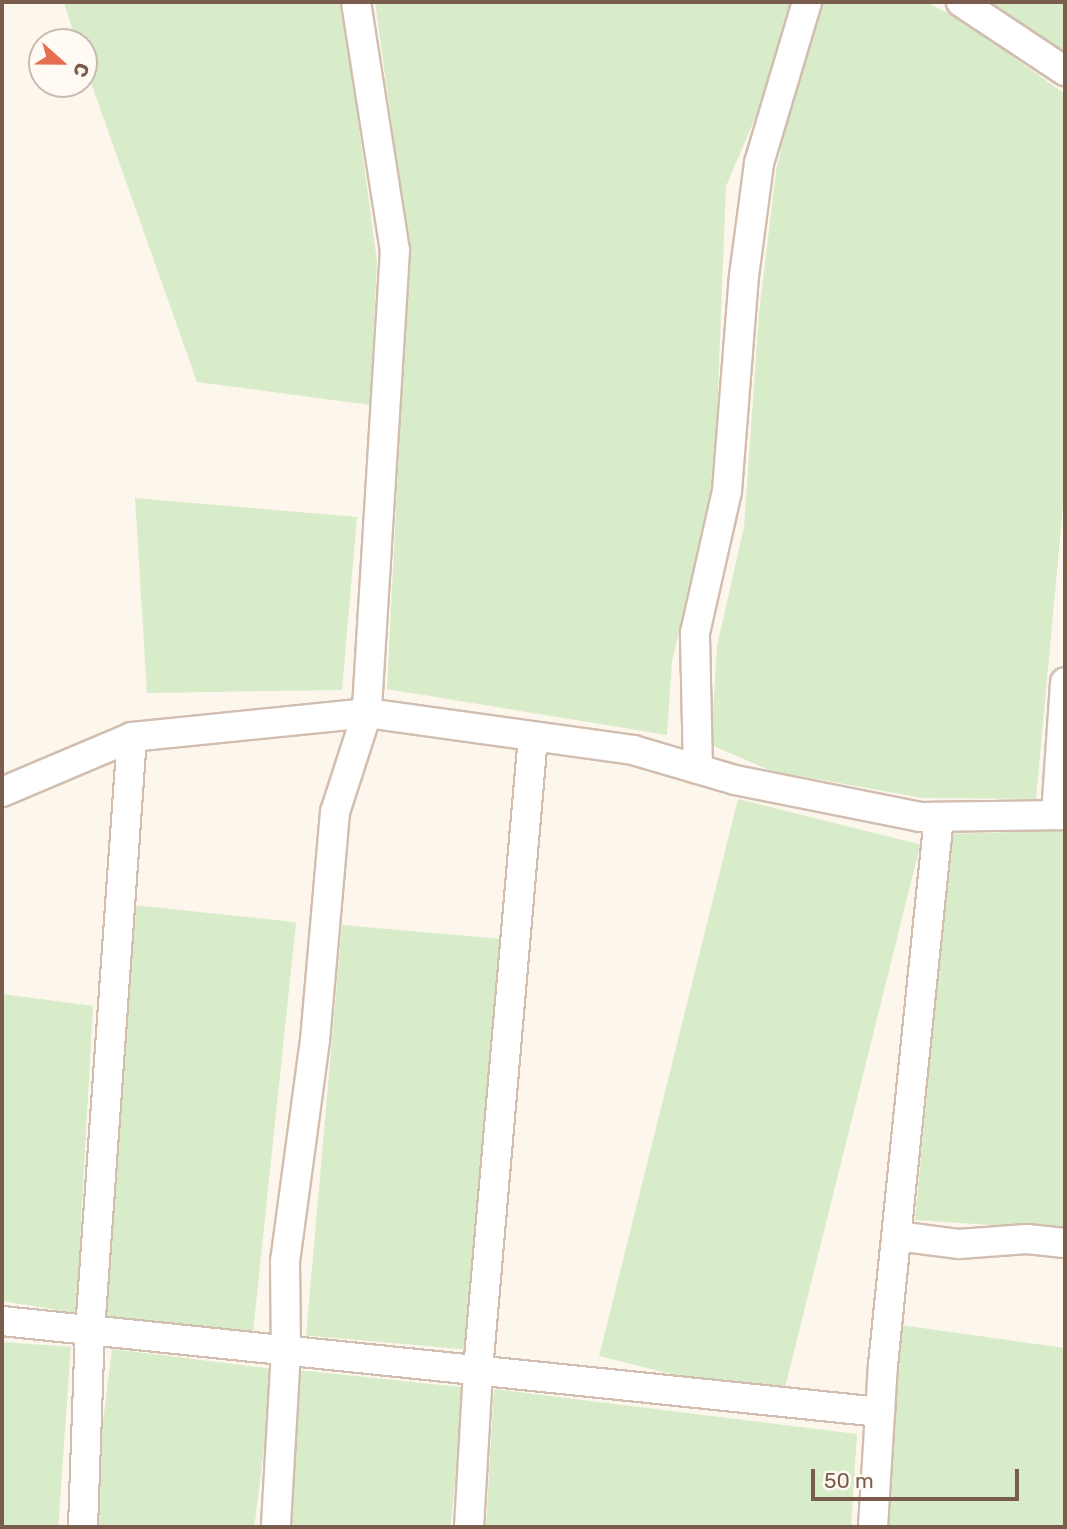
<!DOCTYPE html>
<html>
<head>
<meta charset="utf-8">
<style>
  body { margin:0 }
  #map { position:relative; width:1067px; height:1529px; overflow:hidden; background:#fdf6ec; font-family:Rubik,sans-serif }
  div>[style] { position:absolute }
  .green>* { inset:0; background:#d8ecc9; transform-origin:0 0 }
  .roads { filter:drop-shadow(2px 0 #d1beb0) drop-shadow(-2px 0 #d1beb0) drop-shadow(0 2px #d1beb0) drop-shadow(0 -2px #d1beb0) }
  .minor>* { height:28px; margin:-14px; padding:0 14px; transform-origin:14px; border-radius:14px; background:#fff }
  span { translate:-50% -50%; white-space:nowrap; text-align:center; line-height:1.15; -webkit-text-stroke:7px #fffaf3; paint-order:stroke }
  .frame { position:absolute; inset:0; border:4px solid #7a5c4d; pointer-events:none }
  .north { position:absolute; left:28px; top:28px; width:70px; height:70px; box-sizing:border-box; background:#fffaf3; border:2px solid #cabbb1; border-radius:50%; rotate:111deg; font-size:19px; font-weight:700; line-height:28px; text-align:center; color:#7a5c4d }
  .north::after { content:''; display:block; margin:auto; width:24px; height:32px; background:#e76f51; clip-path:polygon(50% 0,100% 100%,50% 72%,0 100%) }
  .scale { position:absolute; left:811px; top:1469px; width:208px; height:32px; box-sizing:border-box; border:4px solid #7a5c4d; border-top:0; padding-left:9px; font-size:21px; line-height:24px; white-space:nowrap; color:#7a5c4d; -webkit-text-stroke:5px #fffaf3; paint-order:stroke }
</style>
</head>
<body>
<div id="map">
  <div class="green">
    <div style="clip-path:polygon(64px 2px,342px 2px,377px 261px,370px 405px,197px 382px,84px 63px,84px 42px,76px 42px)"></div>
    <div style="clip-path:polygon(375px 2px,795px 2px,786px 46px,726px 186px,714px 493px,672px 661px,667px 735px,387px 689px,409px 251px)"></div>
    <div style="clip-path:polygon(815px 2px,926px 2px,963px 21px,1065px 94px,1065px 484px,1036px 799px,923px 798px,772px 771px,711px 745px,717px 646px,744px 527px,759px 313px,776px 171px)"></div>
    <div style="clip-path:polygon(991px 2px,1065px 2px,1065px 59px)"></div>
    <div style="clip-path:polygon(135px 498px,357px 517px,342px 690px,147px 693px)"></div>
    <div style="left:738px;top:799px;width:188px;height:574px;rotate:14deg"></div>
    <div style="clip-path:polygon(1065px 830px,1065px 1230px,915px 1220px,951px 834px)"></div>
    <div style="left:133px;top:905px;width:164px;height:414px;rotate:6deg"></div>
    <div style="left:342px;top:925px;width:161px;height:412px;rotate:5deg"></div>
    <div style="clip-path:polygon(2px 994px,93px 1006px,76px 1313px,2px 1301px)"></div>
    <div style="clip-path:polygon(901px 1325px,1065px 1348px,1065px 1527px,886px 1527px)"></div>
    <div style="left:2px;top:1342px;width:69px;height:185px;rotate:4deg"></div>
    <div style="left:112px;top:1349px;width:163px;height:178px;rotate:7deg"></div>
    <div style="left:299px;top:1370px;width:167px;height:157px;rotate:6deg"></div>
    <div style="clip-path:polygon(494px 1389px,857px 1434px,851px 1527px,486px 1527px)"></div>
  </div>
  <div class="roads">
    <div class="minor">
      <div style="left:356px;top:2px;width:251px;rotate:81.1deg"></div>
      <div style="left:395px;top:250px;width:464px;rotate:93.5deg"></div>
      <div style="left:367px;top:713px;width:269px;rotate:7.9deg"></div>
      <div style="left:633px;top:750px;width:106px;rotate:16.4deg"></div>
      <div style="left:735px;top:780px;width:189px;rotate:11.3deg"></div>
      <div style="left:920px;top:817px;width:145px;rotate:-0.8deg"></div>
      <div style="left:961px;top:2px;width:125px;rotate:33.6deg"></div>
      <div style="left:698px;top:769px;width:136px;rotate:-91.3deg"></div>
      <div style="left:695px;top:633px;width:146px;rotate:-77.3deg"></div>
      <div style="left:727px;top:491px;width:216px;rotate:-85.5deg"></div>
      <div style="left:744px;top:276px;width:114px;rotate:-82.4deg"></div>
      <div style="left:759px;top:163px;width:168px;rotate:-73.4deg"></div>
      <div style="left:2px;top:792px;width:141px;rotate:-22.9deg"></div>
      <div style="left:1056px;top:815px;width:133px;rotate:-86.1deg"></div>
      <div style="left:897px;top:1236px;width:63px;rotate:7.4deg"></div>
      <div style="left:959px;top:1244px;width:68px;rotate:-4.2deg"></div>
      <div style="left:1027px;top:1239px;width:38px;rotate:6deg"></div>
      <div style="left:2px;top:1321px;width:883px;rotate:5.92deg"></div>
      <div style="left:83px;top:1527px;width:196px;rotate:-88deg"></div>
      <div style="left:90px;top:1331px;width:595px;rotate:-85.96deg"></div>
      <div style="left:132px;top:737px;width:236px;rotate:-5.8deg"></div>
      <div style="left:367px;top:713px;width:104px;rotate:107.9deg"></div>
      <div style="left:335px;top:812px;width:229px;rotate:95deg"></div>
      <div style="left:315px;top:1040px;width:223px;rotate:97.7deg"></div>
      <div style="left:285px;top:1261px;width:90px;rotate:89.4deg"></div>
      <div style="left:286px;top:1351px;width:176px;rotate:93.3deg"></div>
      <div style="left:469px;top:1527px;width:157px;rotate:-86.7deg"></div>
      <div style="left:478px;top:1370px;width:636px;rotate:-85.04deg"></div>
      <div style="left:873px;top:1527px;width:162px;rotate:-86.5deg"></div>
      <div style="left:883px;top:1365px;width:551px;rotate:-84.17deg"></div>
    </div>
  </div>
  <div class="frame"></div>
  <div class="north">С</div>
  <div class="scale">50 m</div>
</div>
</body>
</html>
